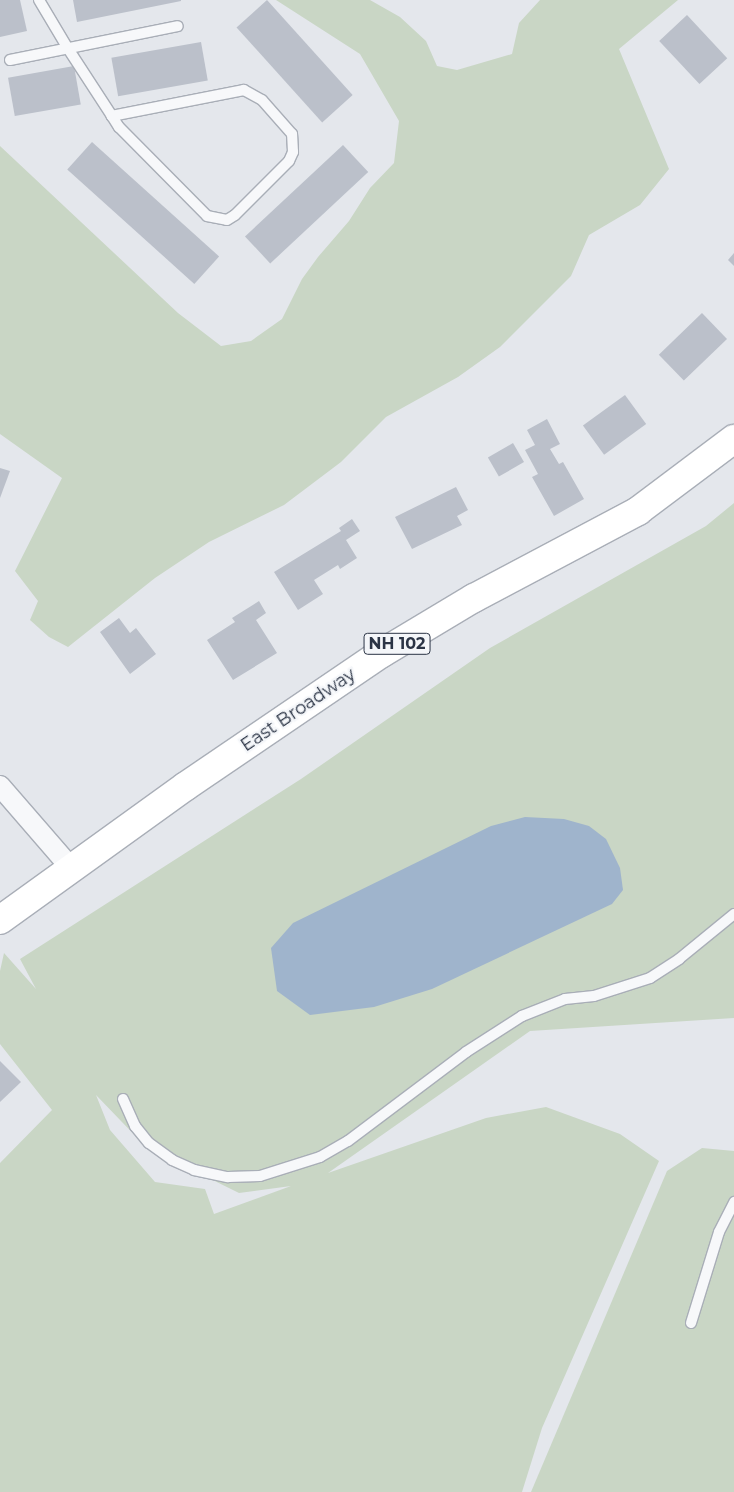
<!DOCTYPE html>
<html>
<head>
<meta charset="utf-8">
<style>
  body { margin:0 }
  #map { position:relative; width:734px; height:1492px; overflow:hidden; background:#e4e7ec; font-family:Montserrat,sans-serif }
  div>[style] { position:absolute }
  .green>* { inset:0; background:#c9d6c5 }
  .water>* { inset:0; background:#9fb4cc }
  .building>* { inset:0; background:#bbc0ca; transform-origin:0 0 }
  .roads { filter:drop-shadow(1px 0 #a9aeb7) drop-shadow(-1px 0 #a9aeb7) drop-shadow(0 1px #a9aeb7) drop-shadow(0 -1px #a9aeb7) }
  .service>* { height:10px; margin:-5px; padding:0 5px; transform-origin:5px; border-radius:5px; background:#f7f8fa }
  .minor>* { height:20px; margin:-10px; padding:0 10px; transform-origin:10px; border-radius:10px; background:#f7f8fa }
  .primary>* { height:28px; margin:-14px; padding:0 14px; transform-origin:14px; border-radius:14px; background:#fff }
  span { translate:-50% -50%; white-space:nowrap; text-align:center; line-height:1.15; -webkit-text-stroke:4.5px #f4f6f9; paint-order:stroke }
  .shield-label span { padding:1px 4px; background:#f4f6f9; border:1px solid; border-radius:4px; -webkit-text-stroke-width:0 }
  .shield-label { font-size:16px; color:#2b3445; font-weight:700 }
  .street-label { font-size:18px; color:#2b3445 }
</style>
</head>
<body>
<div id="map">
  <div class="green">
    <div style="clip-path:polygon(276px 0,370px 0,400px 17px,426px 41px,437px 66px,457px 70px,512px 54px,519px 23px,540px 0,678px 0,619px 49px,669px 169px,640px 205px,589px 235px,571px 276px,500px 347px,458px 377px,386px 417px,341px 462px,284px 505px,209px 542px,155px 578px,68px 647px,49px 637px,30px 620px,38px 601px,15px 571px,62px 478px,0 434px,0 146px,178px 313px,221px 346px,251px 341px,282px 319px,302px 279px,318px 257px,349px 221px,370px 188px,394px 163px,399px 121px,360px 54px)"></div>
    <div style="clip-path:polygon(evenodd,734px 503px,734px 1018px,530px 1031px,328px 1173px,486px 1118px,546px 1107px,620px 1134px,659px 1161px,542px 1428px,522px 1492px,0 1492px,0 1163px,52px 1110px,0 1044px,0 971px,4px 953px,36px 989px,20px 959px,301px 779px,490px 648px,706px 526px,734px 503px,96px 1095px,146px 1147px,239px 1193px,291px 1186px,214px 1214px,205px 1189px,155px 1182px,110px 1130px,96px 1095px)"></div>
    <div style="clip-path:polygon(702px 1148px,734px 1151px,734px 1492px,531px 1492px,667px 1171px)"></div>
  </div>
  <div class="water">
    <div style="clip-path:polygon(525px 817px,564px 819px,589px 826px,606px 839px,620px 868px,623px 890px,612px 904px,432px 989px,374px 1007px,310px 1015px,277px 991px,271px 948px,293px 923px,491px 826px)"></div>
  </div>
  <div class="building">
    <div style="clip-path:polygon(0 0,20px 0,27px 31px,0 37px)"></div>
    <div style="clip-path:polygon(73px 0,181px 0,181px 1px,77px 22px)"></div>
    <div style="left:267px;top:0;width:128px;height:41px;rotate:48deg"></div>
    <div style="left:687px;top:15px;width:59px;height:38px;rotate:47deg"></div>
    <div style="left:201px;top:42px;width:39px;height:91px;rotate:80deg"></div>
    <div style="left:74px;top:66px;width:39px;height:67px;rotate:80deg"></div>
    <div style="left:92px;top:142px;width:171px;height:37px;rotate:42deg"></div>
    <div style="left:343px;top:145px;width:37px;height:134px;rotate:47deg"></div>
    <div style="clip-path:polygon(734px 253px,734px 266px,728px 260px)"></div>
    <div style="left:702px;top:313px;width:36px;height:60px;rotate:46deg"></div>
    <div style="left:625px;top:395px;width:36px;height:52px;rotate:54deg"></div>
    <div style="clip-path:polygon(547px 419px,560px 444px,550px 449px,559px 464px,563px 462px,584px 499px,554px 516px,532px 477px,538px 474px,525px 450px,535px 445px,527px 430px)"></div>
    <div style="left:513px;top:443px;width:22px;height:29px;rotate:60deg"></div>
    <div style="clip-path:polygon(0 468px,10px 471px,0 498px)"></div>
    <div style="clip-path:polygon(456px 487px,468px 510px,457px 516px,462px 525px,412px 549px,395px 517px)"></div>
    <div style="clip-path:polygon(352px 519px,360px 531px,346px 540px,357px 558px,340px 569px,338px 565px,314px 580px,323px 594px,298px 610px,274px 572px,341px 531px,339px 528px)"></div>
    <div style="clip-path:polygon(259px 601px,266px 613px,256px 620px,277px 653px,233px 680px,207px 640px,235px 622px,232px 618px)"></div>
    <div style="clip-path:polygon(119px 618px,130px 633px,136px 628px,156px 654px,130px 674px,100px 632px)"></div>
    <div style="clip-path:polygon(0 1061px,21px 1082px,0 1102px)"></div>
  </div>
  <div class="roads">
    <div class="service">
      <div style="left:39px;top:0;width:55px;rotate:59.2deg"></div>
      <div style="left:67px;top:47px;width:82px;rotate:56.9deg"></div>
      <div style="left:112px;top:116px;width:13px;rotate:58deg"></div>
      <div style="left:119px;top:127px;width:125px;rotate:45.3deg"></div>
      <div style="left:207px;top:216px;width:20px;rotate:11deg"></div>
      <div style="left:227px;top:220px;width:9px;rotate:-32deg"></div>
      <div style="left:235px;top:215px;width:76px;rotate:-45deg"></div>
      <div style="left:289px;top:161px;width:10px;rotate:-66deg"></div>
      <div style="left:293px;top:152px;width:18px;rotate:-93deg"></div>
      <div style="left:292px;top:134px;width:45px;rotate:-131.4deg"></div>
      <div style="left:262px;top:100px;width:21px;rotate:-151deg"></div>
      <div style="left:244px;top:90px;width:135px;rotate:168.9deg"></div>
      <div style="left:10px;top:60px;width:171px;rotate:-11.4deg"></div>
      <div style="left:123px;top:1099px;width:30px;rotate:66deg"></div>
      <div style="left:135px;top:1126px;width:22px;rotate:51deg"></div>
      <div style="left:149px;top:1143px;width:29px;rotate:36deg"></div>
      <div style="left:172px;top:1160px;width:24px;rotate:24deg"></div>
      <div style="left:194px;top:1170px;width:35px;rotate:12deg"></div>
      <div style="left:228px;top:1177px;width:32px;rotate:-2deg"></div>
      <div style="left:260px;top:1176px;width:63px;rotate:-17.6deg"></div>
      <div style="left:320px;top:1157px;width:32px;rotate:-30deg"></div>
      <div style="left:348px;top:1141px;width:148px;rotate:-37deg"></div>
      <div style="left:466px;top:1052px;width:67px;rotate:-32.7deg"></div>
      <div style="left:522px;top:1016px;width:46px;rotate:-21.6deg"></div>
      <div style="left:565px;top:999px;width:29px;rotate:-6deg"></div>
      <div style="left:594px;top:996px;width:59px;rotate:-17.8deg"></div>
      <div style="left:650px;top:978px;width:35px;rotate:-33deg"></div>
      <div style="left:679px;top:959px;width:71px;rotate:-39.3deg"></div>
      <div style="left:691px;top:1323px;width:95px;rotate:-72.9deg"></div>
      <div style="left:719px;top:1232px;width:34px;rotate:-63deg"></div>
    </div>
    <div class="minor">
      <div style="left:0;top:786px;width:110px;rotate:49.1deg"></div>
    </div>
    <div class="primary">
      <div style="left:0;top:920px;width:229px;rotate:-35.8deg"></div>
      <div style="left:186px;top:786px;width:237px;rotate:-34.2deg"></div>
      <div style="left:382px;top:653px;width:107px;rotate:-30.9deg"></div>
      <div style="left:474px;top:598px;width:186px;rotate:-27.9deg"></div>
      <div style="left:638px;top:511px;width:120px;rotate:-36.9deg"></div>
    </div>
  </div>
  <div class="shield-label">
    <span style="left:397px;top:644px">NH 102</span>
  </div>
  <div class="street-label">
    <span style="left:298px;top:710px;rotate:-34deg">East Broadway</span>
  </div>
</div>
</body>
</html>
